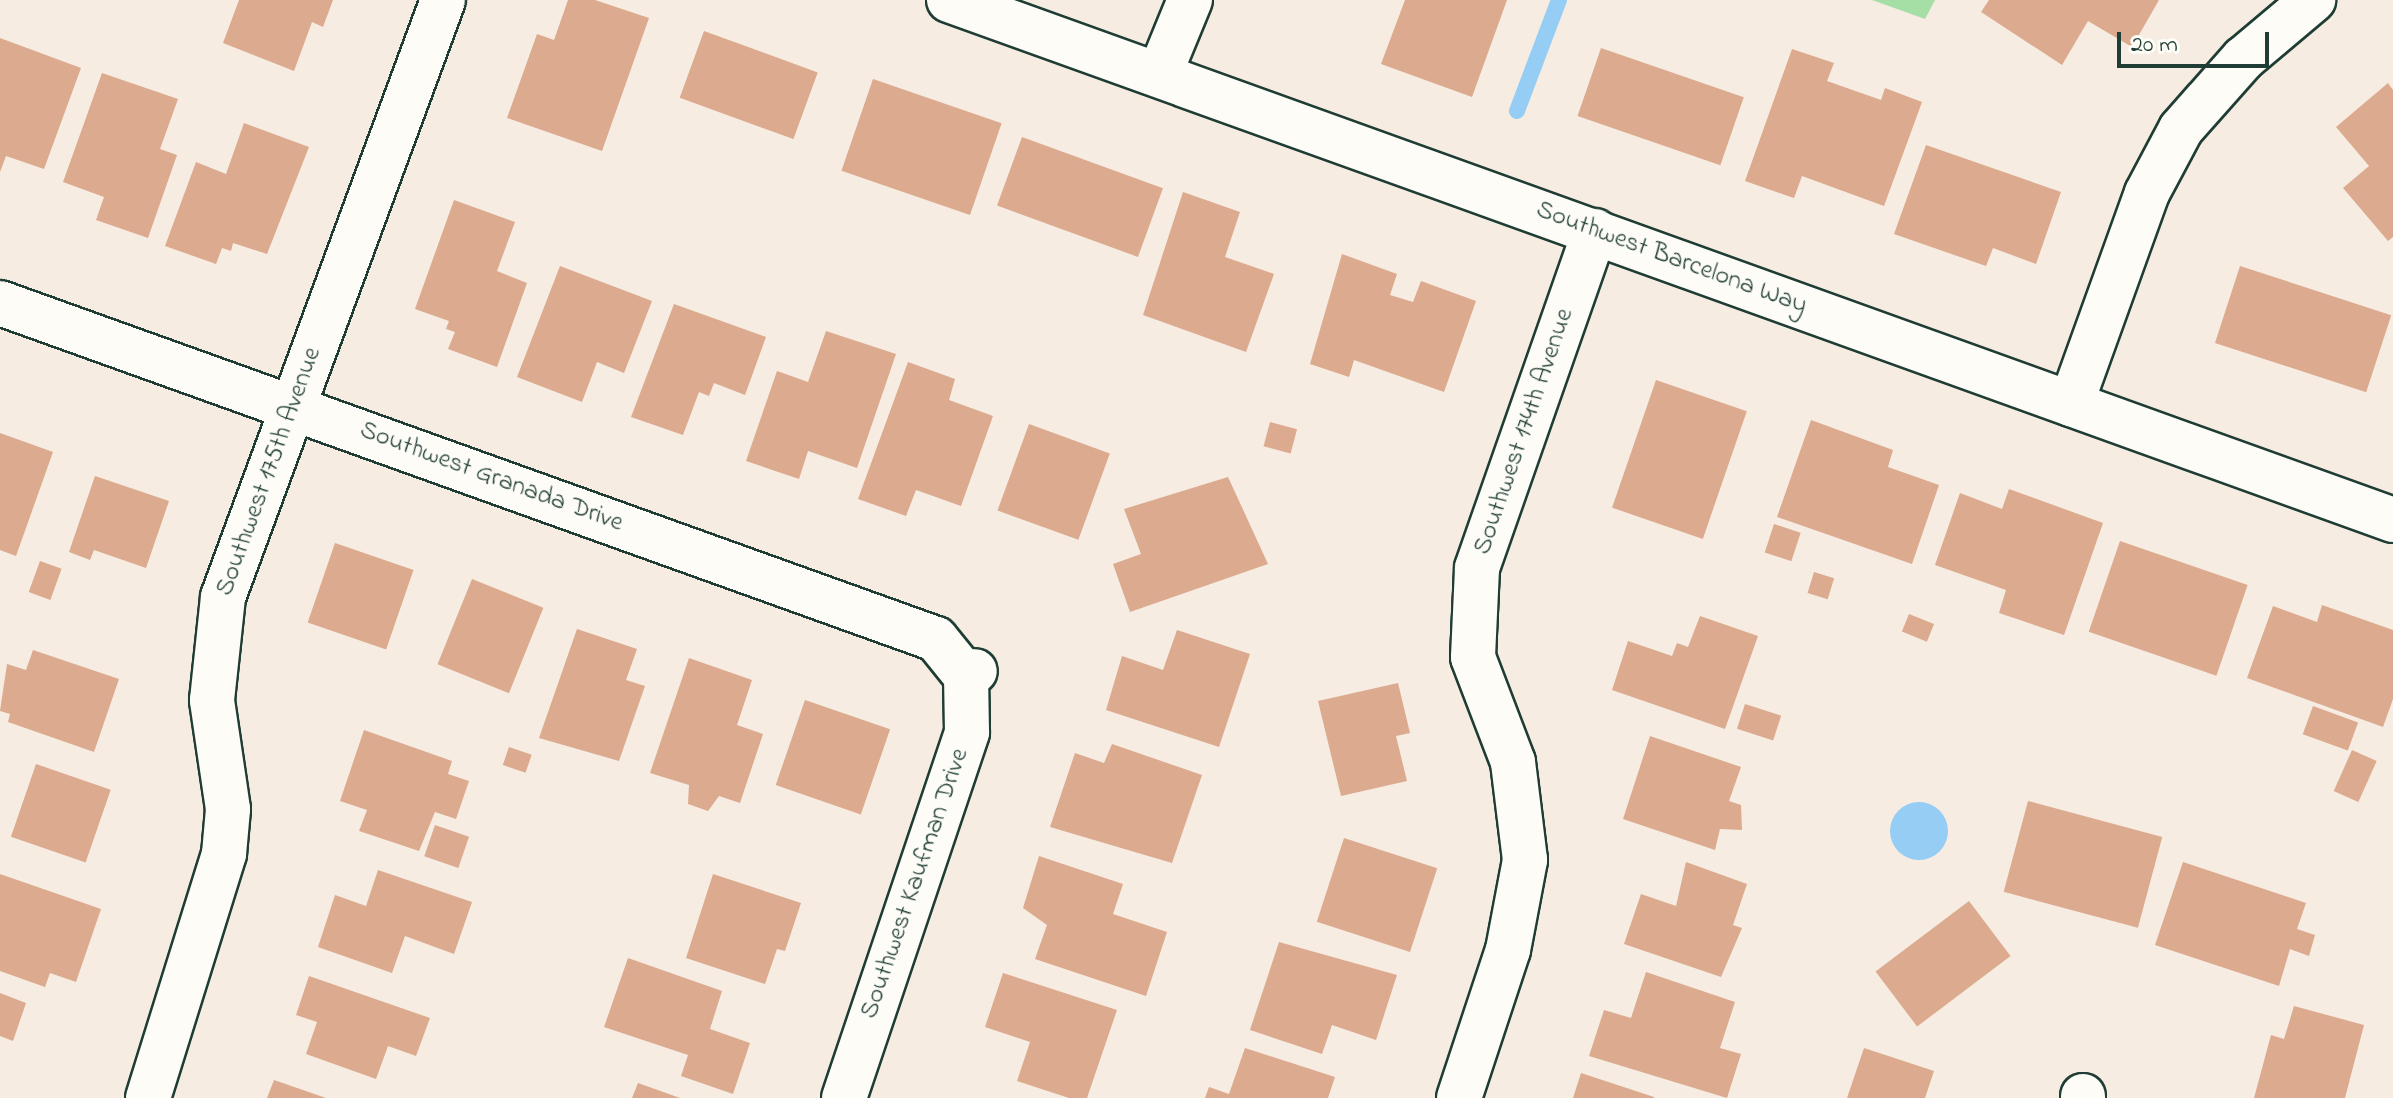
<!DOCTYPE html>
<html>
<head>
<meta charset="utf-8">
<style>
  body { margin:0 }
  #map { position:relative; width:2393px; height:1098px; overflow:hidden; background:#f6ece2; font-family:"Indie Flower",sans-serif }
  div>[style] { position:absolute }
  .green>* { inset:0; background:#a5dfa5 }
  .water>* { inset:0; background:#95cdf4 }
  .round { border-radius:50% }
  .stream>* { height:16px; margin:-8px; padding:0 8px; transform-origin:8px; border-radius:8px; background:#95cdf4 }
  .building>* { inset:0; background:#dcaa8e; transform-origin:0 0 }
  .roads { filter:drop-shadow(2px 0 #1f3d34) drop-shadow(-2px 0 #1f3d34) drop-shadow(0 2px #1f3d34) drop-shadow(0 -2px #1f3d34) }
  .street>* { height:44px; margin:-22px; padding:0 22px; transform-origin:22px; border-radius:22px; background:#fdfcf7 }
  span { translate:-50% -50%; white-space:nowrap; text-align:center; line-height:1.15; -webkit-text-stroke:7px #fdfcf7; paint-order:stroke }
  .street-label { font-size:26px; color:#1f3d34 }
  .scale { position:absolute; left:2117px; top:32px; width:152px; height:36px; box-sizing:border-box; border:4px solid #1f3d34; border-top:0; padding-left:10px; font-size:24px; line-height:28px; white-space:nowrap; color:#1f3d34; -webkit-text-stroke:6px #fdfcf7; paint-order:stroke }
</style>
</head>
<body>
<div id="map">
  <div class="green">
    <div style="clip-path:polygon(1872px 0,1935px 0,1925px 19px)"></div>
  </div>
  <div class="water">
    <div class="round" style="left:1890px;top:802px;width:58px;height:58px"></div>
  </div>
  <div class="stream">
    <div style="left:1517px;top:111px;width:119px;rotate:-69.3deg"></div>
  </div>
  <div class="building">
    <div style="clip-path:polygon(239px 0,333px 0,323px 27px,312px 22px,294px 71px,223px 43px)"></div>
    <div style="clip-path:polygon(568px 0,595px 0,649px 18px,602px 151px,507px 118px,537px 34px,554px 40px)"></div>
    <div style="clip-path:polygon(1405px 0,1507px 0,1472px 97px,1381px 64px)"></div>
    <div style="clip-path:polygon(1989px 0,2159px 0,2132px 47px,2088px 21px,2062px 65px,1981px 12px)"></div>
    <div style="left:704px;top:31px;width:121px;height:71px;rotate:20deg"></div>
    <div style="clip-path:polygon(0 38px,81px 68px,44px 169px,6px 156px,0 172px)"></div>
    <div style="left:1601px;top:48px;width:151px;height:72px;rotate:19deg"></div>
    <div style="clip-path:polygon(1792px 49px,1834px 63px,1827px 81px,1881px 100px,1885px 88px,1922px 102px,1884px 206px,1802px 176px,1794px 198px,1745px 181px)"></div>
    <div style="clip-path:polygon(102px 73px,178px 99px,160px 149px,177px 155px,148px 238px,96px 220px,104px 197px,63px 182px)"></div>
    <div style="left:873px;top:79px;width:136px;height:97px;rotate:19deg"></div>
    <div style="clip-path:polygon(2388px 83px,2393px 90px,2393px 237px,2388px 241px,2343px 188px,2369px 166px,2336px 127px)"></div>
    <div style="clip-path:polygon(244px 123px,309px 147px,267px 254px,233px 243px,231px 251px,222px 248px,216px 264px,165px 246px,196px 162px,226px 174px)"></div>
    <div style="left:1022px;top:137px;width:150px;height:73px;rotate:20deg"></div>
    <div style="clip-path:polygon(1926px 145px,2061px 192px,2036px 264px,1993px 248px,1986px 266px,1894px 234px)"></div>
    <div style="clip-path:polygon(1183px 192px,1240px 212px,1225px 257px,1274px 274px,1246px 352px,1143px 315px)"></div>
    <div style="clip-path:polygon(454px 200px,515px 222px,497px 271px,527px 283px,497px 367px,448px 349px,455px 332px,446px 329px,449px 321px,415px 309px)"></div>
    <div style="clip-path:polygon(1342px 254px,1397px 274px,1390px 295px,1413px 302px,1421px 281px,1476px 301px,1444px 392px,1354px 360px,1349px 377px,1310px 364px)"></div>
    <div style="clip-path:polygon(560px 266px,652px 301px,624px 373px,597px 362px,582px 402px,517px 377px)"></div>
    <div style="left:2240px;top:266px;width:159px;height:81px;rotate:18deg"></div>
    <div style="clip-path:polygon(674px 304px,766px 337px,745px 395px,714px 383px,709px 396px,699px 392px,683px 435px,631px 417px)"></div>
    <div style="clip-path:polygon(826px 331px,896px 354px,857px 468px,808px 451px,799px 479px,746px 461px,777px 371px,808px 382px)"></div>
    <div style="clip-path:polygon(908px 362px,955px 379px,949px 400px,993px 416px,961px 506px,916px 490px,906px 516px,858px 499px)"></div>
    <div style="left:1656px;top:380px;width:96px;height:135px;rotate:19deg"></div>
    <div style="clip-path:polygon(1811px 420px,1893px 450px,1888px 467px,1939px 485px,1912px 564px,1777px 517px)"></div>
    <div style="left:1270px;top:422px;width:28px;height:25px;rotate:15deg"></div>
    <div style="left:1029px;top:424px;width:86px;height:92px;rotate:20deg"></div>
    <div style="clip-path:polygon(0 433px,53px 452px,16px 556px,0 550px)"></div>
    <div style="clip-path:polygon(95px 476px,169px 501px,146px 568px,94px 550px,90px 560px,69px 552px)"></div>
    <div style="clip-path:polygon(1228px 477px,1268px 564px,1130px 612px,1113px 564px,1141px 554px,1124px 509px)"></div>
    <div style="clip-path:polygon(2009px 489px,2103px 523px,2064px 635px,1999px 613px,2006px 590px,1935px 565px,1960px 493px,2002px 509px)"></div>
    <div style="left:1774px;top:524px;width:28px;height:30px;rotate:18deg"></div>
    <div style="left:2120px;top:541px;width:135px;height:96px;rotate:19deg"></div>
    <div style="left:335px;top:543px;width:83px;height:84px;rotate:19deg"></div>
    <div style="left:40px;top:561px;width:23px;height:33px;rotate:20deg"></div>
    <div style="left:1814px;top:572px;width:21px;height:22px;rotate:17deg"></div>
    <div style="left:472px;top:579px;width:77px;height:92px;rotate:22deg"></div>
    <div style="clip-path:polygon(2322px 605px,2393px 630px,2393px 699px,2383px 727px,2247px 678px,2273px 606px,2317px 622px)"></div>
    <div style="left:1909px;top:614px;width:27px;height:19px;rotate:22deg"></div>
    <div style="clip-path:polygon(1700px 616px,1758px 636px,1725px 729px,1612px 690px,1628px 641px,1672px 656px,1677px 643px,1688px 647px)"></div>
    <div style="clip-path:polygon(577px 629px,637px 649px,626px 680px,645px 686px,619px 761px,539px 738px)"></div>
    <div style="clip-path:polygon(1177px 630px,1250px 654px,1219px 747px,1106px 710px,1122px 656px,1163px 670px)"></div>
    <div style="clip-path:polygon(33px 650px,119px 679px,94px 752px,8px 722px,10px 714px,0 711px,7px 664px,26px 670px)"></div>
    <div style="clip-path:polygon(689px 658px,752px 680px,737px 725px,763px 734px,740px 803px,719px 796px,708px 811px,688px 804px,689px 785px,650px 773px)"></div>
    <div style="clip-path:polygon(1398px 683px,1410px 733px,1396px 736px,1407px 781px,1341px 796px,1318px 701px)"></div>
    <div style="left:805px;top:700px;width:90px;height:90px;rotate:19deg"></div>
    <div style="left:1745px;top:704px;width:38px;height:26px;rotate:18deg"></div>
    <div style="left:2313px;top:706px;width:48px;height:30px;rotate:20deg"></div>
    <div style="clip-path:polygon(364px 730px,452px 761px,448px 774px,469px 781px,456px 819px,435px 812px,419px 851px,359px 831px,367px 810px,340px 801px)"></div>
    <div style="clip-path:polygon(1650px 736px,1741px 767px,1729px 801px,1741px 805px,1742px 830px,1720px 829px,1715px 850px,1623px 819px)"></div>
    <div style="clip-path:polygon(1112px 744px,1202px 775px,1172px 863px,1050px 827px,1075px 753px,1104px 763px)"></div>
    <div style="left:509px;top:747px;width:24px;height:19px;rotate:19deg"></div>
    <div style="left:2352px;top:750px;width:27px;height:45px;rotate:24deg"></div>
    <div style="left:36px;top:764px;width:79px;height:77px;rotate:19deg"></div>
    <div style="left:2028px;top:801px;width:139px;height:94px;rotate:15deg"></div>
    <div style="left:435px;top:825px;width:36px;height:33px;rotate:19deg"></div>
    <div style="left:1344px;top:838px;width:98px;height:88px;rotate:18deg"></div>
    <div style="clip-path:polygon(1039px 856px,1123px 884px,1113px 914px,1167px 932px,1146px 996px,1035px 959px,1047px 925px,1023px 908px)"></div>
    <div style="clip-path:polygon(1686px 862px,1747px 884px,1733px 925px,1742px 928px,1721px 977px,1624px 944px,1641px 894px,1676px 906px)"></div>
    <div style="clip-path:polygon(2183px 862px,2306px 903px,2297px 929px,2315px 935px,2309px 956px,2290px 949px,2279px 986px,2155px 945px)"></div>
    <div style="clip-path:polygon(378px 870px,472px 902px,454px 954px,405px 936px,392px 973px,318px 947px,335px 895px,366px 906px)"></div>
    <div style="clip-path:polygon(0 874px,101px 909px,76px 982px,50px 973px,45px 987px,0 971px)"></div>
    <div style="clip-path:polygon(713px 874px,801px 903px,785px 951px,777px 949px,765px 984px,686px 958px)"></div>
    <div style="left:1969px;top:901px;width:69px;height:117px;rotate:53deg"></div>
    <div style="clip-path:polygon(1279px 942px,1397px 975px,1376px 1040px,1332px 1025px,1322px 1054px,1250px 1030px)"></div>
    <div style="clip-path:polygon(628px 958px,722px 991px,710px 1029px,750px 1043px,733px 1094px,681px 1076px,688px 1055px,604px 1027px)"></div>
    <div style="clip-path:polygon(1646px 972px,1735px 1002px,1720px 1048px,1741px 1054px,1727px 1098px,1589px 1056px,1604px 1010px,1631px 1018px)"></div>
    <div style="clip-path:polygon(1003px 973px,1117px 1010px,1087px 1098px,1069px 1098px,1017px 1081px,1030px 1042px,985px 1027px)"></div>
    <div style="clip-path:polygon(309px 976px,430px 1018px,416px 1056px,388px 1046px,376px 1079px,306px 1054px,317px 1022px,296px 1015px)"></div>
    <div style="clip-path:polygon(0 993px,26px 1003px,13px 1041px,0 1036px)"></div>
    <div style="clip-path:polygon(2294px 1006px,2364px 1025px,2345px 1098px,2254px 1098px,2271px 1035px,2284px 1039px)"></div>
    <div style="clip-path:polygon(1245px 1048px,1335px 1077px,1328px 1098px,1205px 1098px,1209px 1087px,1229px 1094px)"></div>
    <div style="clip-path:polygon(1864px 1048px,1934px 1071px,1925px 1098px,1847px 1098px)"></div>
    <div style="clip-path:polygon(1581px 1073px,1654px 1097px,1654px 1098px,1573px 1098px)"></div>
    <div style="clip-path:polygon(274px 1080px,326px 1098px,267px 1098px)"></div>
    <div style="clip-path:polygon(638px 1083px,680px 1098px,632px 1098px)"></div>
  </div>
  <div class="roads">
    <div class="street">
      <div style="left:949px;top:0;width:1535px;rotate:19.8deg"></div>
      <div style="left:1160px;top:73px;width:79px;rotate:-67.7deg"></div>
      <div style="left:0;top:303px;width:994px;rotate:19.75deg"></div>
      <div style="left:936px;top:639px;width:48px;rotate:51deg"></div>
      <div style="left:2071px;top:404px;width:224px;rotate:-70.2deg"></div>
      <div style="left:2147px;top:193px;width:72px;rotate:-62deg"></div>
      <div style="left:2181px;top:129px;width:94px;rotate:-48.5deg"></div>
      <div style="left:2243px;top:59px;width:92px;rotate:-40.1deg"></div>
      <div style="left:148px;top:1098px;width:256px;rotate:-72.7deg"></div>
      <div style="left:224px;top:854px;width:45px;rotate:-84.9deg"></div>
      <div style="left:228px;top:809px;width:110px;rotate:-98.4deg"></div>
      <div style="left:212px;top:700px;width:104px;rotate:-83.9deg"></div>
      <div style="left:223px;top:597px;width:636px;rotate:-69.77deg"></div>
      <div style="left:844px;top:1098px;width:386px;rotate:-71.4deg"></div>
      <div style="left:967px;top:732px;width:56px;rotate:-91deg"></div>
      <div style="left:966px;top:676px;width:10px;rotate:-29deg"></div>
      <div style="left:1459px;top:1098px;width:156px;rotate:-71.7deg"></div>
      <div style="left:1508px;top:950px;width:92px;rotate:-79.3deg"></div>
      <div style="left:1525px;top:860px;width:99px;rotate:-97deg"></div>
      <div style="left:1513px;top:762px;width:112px;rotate:-110.9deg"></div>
      <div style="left:1473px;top:657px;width:89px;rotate:-87.4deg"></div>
      <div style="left:1477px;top:568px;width:357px;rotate:-70.7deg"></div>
      <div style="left:2083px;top:1098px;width:2px;rotate:-90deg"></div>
    </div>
  </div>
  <div class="street-label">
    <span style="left:1671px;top:259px;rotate:20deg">Southwest Barcelona Way</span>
    <span style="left:1525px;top:432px;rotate:-71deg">Southwest 174th Avenue</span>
    <span style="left:270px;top:472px;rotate:-70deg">Southwest 175th Avenue</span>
    <span style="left:491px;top:478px;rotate:20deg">Southwest Granada Drive</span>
    <span style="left:916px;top:884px;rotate:-71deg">Southwest Kaufman Drive</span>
  </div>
  <div class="scale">20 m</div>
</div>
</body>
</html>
